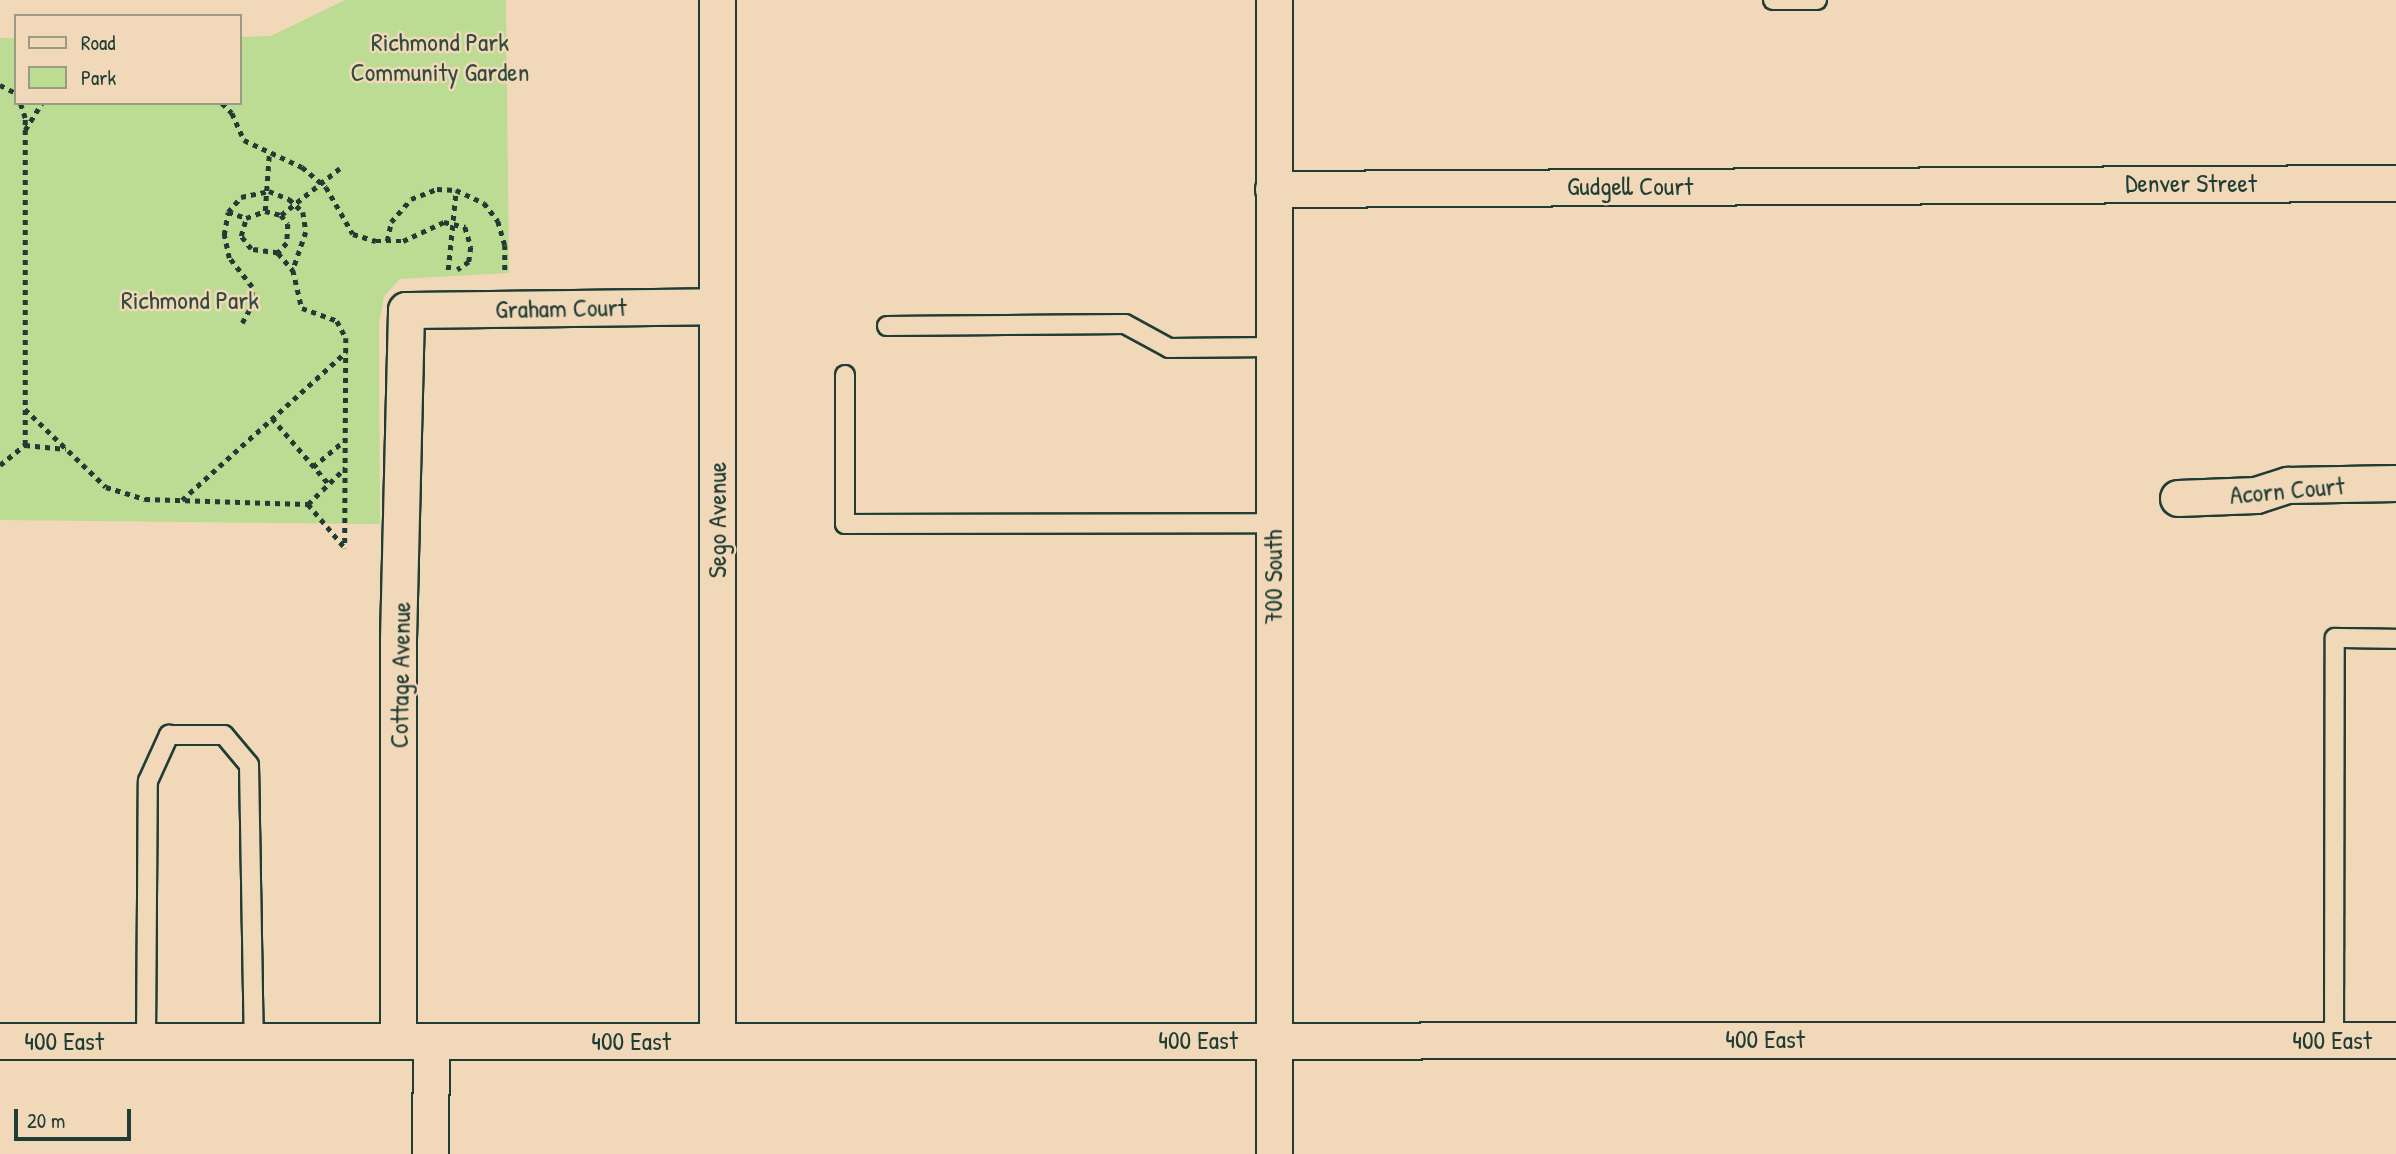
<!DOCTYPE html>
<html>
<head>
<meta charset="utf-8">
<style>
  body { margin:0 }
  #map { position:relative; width:2396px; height:1154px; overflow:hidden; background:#f1d8b9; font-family:"Patrick Hand",sans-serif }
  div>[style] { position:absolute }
  .green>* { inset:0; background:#bcdb93 }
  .path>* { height:4.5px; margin-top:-2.25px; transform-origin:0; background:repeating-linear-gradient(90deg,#1f3d34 0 5px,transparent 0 10px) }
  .roads { filter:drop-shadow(2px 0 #1f3d34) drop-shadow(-2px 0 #1f3d34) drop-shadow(0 2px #1f3d34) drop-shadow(0 -2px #1f3d34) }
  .lane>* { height:18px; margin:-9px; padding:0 9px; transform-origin:9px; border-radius:9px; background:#f1d8b9 }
  .street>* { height:35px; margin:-17.5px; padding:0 17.5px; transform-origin:17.5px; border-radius:17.5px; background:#f1d8b9 }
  span { translate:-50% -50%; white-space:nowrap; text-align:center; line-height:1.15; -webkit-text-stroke:5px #f1d8b9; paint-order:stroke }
  .park-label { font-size:26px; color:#2f4d3e }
  .street-label { font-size:26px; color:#1f3d34 }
  .legend { position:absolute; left:14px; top:14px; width:228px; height:91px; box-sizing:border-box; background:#f1d8b9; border:2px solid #9d9a84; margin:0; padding:9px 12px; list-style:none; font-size:21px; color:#1f3d34 }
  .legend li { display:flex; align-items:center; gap:14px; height:35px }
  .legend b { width:35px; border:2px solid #9d9a84 }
  .scale { position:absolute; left:14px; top:1109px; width:117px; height:32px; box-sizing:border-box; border:4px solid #1f3d34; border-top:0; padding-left:9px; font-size:21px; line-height:24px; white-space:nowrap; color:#1f3d34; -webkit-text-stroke:5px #f1d8b9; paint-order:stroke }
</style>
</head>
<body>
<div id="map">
  <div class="green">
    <div style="clip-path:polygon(345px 0,506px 0,509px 273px,400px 279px,384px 296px,379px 324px,380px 524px,0 520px,0 38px,16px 38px,16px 103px,240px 103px,240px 37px,271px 36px)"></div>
  </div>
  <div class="path">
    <div style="left:0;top:85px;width:18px;rotate:27deg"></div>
    <div style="left:222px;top:103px;width:14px;rotate:45deg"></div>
    <div style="left:232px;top:113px;width:30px;rotate:66deg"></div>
    <div style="left:244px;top:140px;width:64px;rotate:25deg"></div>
    <div style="left:302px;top:167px;width:31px;rotate:40deg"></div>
    <div style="left:326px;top:187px;width:54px;rotate:60.1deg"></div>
    <div style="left:353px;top:234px;width:24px;rotate:17deg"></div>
    <div style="left:376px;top:241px;width:27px"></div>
    <div style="left:403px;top:241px;width:45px;rotate:-24.9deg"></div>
    <div style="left:444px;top:222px;width:22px;rotate:13deg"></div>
    <div style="left:465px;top:227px;width:21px;rotate:73deg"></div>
    <div style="left:471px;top:247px;width:15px;rotate:98deg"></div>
    <div style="left:469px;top:262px;width:14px;rotate:146deg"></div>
    <div style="left:25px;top:130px;width:32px;rotate:-58deg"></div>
    <div style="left:265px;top:211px;width:56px;rotate:-85.9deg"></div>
    <div style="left:228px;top:212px;width:19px;rotate:18deg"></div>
    <div style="left:246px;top:218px;width:20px;rotate:-20deg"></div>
    <div style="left:265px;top:211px;width:16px;rotate:14deg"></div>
    <div style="left:281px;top:215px;width:11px;rotate:52deg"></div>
    <div style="left:288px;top:224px;width:19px;rotate:93deg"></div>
    <div style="left:287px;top:243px;width:13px;rotate:132deg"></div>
    <div style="left:278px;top:253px;width:27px;rotate:-172deg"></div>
    <div style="left:251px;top:249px;width:16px;rotate:-128deg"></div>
    <div style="left:241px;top:236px;width:19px;rotate:-74deg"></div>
    <div style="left:281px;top:215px;width:75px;rotate:-38.5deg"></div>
    <div style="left:387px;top:241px;width:19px;rotate:-78deg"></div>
    <div style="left:391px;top:222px;width:30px;rotate:-49deg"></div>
    <div style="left:411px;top:199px;width:28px;rotate:-21deg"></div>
    <div style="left:437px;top:189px;width:19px;rotate:3deg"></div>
    <div style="left:456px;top:190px;width:31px;rotate:25deg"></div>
    <div style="left:484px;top:203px;width:23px;rotate:52deg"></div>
    <div style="left:498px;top:221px;width:25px;rotate:74deg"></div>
    <div style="left:505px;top:245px;width:27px;rotate:90deg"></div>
    <div style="left:278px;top:253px;width:23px;rotate:49deg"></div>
    <div style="left:448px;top:270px;width:80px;rotate:-84.3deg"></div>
    <div style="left:242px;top:323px;width:18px;rotate:-61deg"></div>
    <div style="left:251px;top:307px;width:20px;rotate:-87deg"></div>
    <div style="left:252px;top:287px;width:37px;rotate:-128deg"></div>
    <div style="left:229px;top:258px;width:24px;rotate:-102deg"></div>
    <div style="left:224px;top:235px;width:23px;rotate:-80deg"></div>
    <div style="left:228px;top:212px;width:20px;rotate:-49deg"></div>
    <div style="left:241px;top:197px;width:29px;rotate:-12deg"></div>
    <div style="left:269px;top:191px;width:22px;rotate:22deg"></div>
    <div style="left:289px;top:199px;width:19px;rotate:43deg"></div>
    <div style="left:303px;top:212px;width:20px;rotate:81deg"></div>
    <div style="left:306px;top:232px;width:40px;rotate:108.9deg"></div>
    <div style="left:293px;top:270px;width:39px;rotate:77deg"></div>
    <div style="left:302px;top:308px;width:37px;rotate:20deg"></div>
    <div style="left:337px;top:321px;width:19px;rotate:62deg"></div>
    <div style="left:346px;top:338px;width:210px;rotate:90.3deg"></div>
    <div style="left:25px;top:409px;width:112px;rotate:43.9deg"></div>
    <div style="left:106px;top:487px;width:41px;rotate:17.1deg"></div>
    <div style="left:145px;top:499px;width:163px;rotate:1.8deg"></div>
    <div style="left:308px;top:504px;width:57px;rotate:49.9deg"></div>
    <div style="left:272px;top:418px;width:87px;rotate:49.2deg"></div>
    <div style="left:25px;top:445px;width:41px;rotate:5.6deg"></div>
    <div style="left:0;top:465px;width:32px;rotate:-39deg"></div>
    <div style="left:25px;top:445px;width:327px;rotate:-90deg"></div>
    <div style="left:25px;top:118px;width:16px;rotate:-108deg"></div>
    <div style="left:313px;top:467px;width:42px;rotate:-40.2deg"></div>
    <div style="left:182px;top:500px;width:221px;rotate:-42.1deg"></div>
    <div style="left:308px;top:504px;width:52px;rotate:-44.2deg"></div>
  </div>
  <div class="roads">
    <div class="lane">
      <div style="left:1773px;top:0;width:44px"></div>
      <div style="left:887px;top:326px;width:238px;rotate:-0.5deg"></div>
      <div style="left:1125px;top:324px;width:50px;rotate:28.6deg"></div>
      <div style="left:1169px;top:348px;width:104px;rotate:-0.6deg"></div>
      <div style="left:845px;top:375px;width:149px;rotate:90deg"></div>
      <div style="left:845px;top:524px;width:428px;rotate:-0.1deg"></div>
      <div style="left:2334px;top:1040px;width:402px;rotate:-89.9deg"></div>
      <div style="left:2335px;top:638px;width:61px;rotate:0.9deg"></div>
      <div style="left:146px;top:1041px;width:260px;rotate:-89.6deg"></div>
      <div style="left:148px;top:781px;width:51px;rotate:-65.5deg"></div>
      <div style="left:169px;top:735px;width:55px"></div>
      <div style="left:224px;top:735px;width:39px;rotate:50deg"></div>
      <div style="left:249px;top:765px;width:276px;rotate:89deg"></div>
    </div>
    <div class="street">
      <div style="left:1274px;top:0;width:1154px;rotate:90deg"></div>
      <div style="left:1273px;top:189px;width:1123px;rotate:-0.31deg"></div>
      <div style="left:2178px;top:498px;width:78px;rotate:-2.2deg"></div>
      <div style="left:2256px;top:495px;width:33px;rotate:-18deg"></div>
      <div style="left:2287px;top:485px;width:109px;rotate:-1.1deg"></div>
      <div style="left:0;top:1041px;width:2396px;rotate:-0.02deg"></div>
      <div style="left:398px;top:1041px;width:402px;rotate:-90deg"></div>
      <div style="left:398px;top:639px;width:329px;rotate:-88.6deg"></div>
      <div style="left:406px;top:310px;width:311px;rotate:-0.7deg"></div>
      <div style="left:717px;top:1041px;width:1041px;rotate:-90deg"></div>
      <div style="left:430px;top:1154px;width:113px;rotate:-89.5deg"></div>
    </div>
  </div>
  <div class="park-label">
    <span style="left:440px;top:57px">Richmond Park<br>Community Garden</span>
    <span style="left:190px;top:300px">Richmond Park</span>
  </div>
  <div class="street-label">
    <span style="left:2191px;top:183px">Denver Street</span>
    <span style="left:1630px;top:186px">Gudgell Court</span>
    <span style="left:561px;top:308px;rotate:-1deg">Graham Court</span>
    <span style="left:2287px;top:490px;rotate:-5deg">Acorn Court</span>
    <span style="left:717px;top:520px;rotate:-90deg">Sego Avenue</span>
    <span style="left:1273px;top:577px;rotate:-90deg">700 South</span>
    <span style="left:400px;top:675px;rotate:-89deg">Cottage Avenue</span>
    <span style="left:1765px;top:1039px">400 East</span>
    <span style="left:1198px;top:1040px">400 East</span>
    <span style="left:2332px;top:1040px">400 East</span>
    <span style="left:64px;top:1041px">400 East</span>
    <span style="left:631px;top:1041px">400 East</span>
  </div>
  <ul class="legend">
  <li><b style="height:9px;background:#f1d8b9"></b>Road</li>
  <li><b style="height:19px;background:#bcdb93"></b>Park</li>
  </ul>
  <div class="scale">20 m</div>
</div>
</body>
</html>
